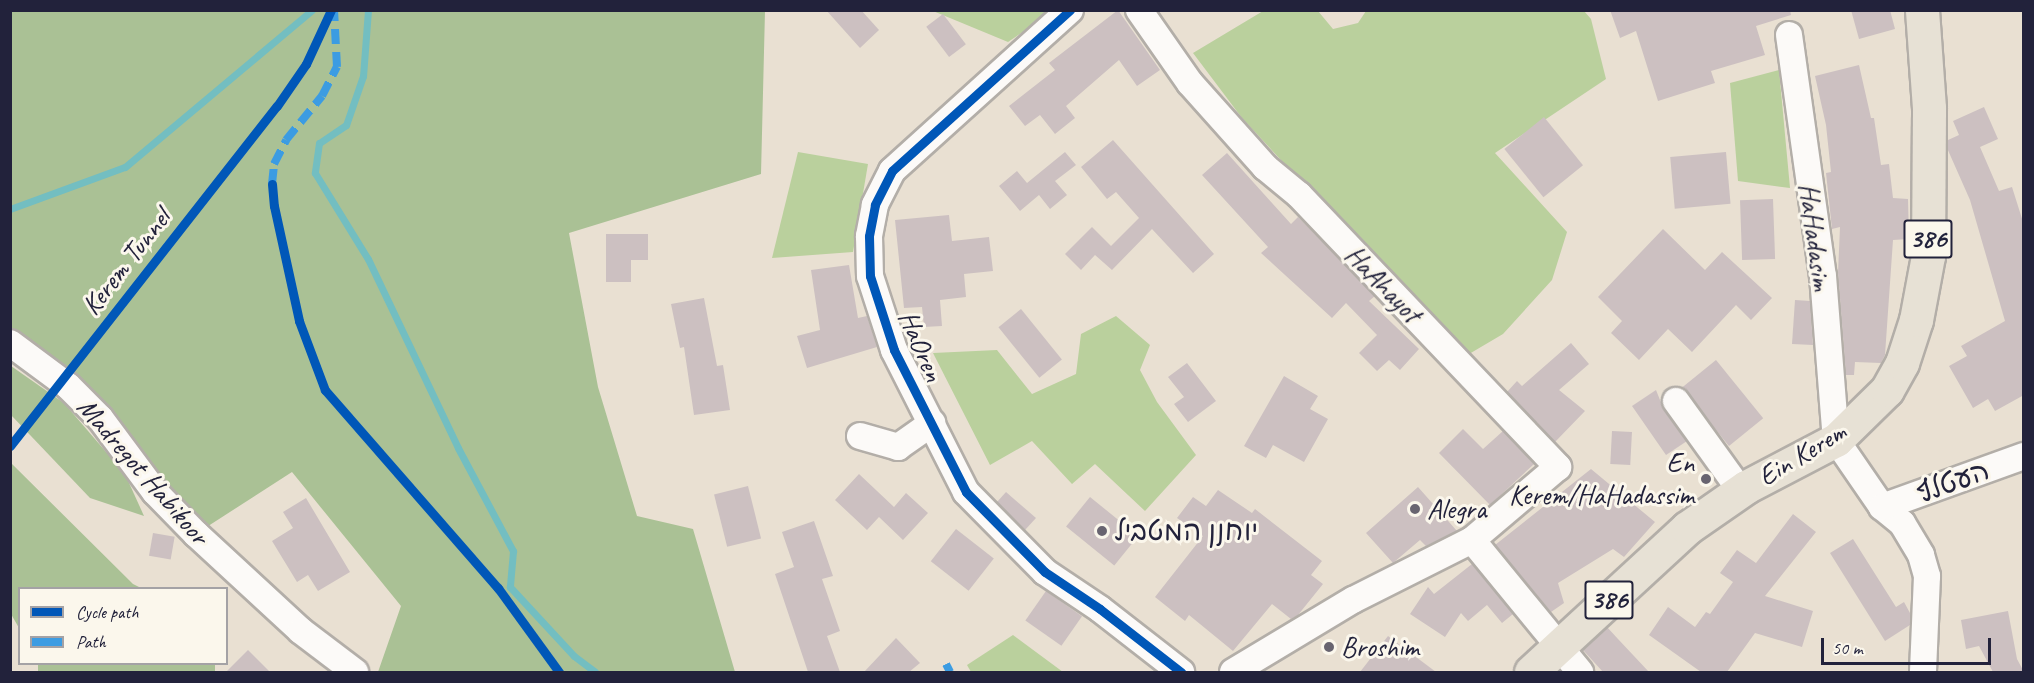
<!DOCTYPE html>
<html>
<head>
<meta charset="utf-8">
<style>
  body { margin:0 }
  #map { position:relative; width:2034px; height:683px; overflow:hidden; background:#e9e0d2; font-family:Caveat,"Playpen Sans Hebrew",sans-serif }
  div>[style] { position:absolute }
  .green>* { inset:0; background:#bad09d }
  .forest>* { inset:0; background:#aac195; transform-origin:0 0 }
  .stream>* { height:7px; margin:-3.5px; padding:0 3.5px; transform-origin:3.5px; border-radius:3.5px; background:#73bec1 }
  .building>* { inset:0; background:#ccc0c1; transform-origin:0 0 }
  .roads { filter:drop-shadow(2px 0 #b3aea8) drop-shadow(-2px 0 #b3aea8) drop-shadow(0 2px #b3aea8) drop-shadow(0 -2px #b3aea8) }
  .street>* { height:26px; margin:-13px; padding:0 13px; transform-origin:13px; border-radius:13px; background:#fcfaf8 }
  .primary>* { height:33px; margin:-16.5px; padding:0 16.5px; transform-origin:16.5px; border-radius:16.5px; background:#e7e1d5 }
  .quiet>* { height:8px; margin-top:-4px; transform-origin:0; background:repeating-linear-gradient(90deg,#3c9ce2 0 15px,transparent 0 23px) }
  .cycleway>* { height:9px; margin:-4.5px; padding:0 4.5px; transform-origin:4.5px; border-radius:4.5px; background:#0057b8 }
  .dots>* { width:16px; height:16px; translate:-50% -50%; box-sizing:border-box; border:3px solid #fbf7ec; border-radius:50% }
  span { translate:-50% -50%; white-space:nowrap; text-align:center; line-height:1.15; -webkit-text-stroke:6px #fbf7ec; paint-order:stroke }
  .shield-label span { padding:2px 4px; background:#fbf7ec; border:2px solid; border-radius:4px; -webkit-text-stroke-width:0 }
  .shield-label { font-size:27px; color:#22223b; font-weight:700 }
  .street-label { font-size:28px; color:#22223b }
  .poi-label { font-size:28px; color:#22223b }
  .right { translate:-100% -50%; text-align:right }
  .left { translate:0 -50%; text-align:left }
  .frame { position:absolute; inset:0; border:12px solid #22223b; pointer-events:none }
  .legend { position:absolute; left:18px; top:587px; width:210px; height:78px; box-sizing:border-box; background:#fbf7ec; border:2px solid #a4a2a5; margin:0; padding:8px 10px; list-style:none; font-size:18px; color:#22223b }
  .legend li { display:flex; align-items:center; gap:12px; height:30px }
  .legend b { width:30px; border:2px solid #a4a2a5 }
  .scale { position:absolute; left:1821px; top:638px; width:170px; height:27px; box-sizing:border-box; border:3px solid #22223b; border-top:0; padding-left:8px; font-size:18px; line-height:21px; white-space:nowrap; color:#22223b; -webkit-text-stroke:4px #fbf7ec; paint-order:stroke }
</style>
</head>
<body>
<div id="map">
  <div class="green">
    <div style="clip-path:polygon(933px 11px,1054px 11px,1008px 42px)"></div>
    <div style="clip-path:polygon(1263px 11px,1318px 11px,1333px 29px,1358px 23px,1366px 11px,1584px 11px,1591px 19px,1606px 79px,1495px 153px,1567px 232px,1552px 280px,1503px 334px,1464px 357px,1242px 118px,1193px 53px)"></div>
    <div style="clip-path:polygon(1779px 70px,1790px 188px,1738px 181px,1730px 83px)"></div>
    <div style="clip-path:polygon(798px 152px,868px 164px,853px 252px,772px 258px)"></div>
    <div style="clip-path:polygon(1116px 316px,1150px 345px,1140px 370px,1157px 402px,1196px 455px,1145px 511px,1095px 464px,1072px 484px,1032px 441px,990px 465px,933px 353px,997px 350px,1032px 394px,1076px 374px,1081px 334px)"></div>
    <div style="clip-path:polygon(1013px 635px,1063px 672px,971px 672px,967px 665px)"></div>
  </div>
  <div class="forest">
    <div style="clip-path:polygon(10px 11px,765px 11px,761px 174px,569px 233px,598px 387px,637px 516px,693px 529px,735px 672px,378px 672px,401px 606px,292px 472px,202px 530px,11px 335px)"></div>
    <div style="clip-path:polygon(11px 366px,64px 403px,125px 474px,144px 516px,90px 498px,11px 415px)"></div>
    <div style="clip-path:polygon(10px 462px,133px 584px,141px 588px,20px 588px,19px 628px,11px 614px)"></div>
    <div style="left:38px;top:664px;width:177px;height:9px"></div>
  </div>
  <div class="stream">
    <div style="left:368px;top:10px;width:66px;rotate:94.3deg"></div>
    <div style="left:363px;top:76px;width:52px;rotate:109.1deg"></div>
    <div style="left:346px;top:125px;width:32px;rotate:146deg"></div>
    <div style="left:319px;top:143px;width:30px;rotate:98deg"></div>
    <div style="left:315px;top:173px;width:101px;rotate:58.4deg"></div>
    <div style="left:368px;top:259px;width:209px;rotate:64.5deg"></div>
    <div style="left:458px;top:448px;width:117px;rotate:61.9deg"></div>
    <div style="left:513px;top:551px;width:36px;rotate:95deg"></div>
    <div style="left:510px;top:587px;width:94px;rotate:47.2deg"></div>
    <div style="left:574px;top:656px;width:26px;rotate:37deg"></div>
    <div style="left:10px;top:209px;width:122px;rotate:-20.1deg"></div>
    <div style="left:125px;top:167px;width:244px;rotate:-40deg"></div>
  </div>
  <div class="building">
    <div style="clip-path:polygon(826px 10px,861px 10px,879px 30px,860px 48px)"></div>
    <div style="clip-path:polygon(1118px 10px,1160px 70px,1137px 86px,1119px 60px,1066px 106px,1075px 118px,1055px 134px,1040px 115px,1025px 126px,1009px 106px,1055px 70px,1049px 63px)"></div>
    <div style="clip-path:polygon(1610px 10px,1790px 10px,1791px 15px,1756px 26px,1765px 55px,1711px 71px,1715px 83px,1658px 101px,1636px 31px,1620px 38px)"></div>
    <div style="clip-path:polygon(1851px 10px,1890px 10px,1895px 29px,1859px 39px)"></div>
    <div style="left:943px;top:14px;width:38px;height:21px;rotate:53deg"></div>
    <div style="clip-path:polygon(1859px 65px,1871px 118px,1874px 118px,1881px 165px,1889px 164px,1893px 198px,1908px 199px,1909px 239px,1893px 240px,1885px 355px,1881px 363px,1855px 362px,1854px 375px,1846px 375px,1838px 273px,1840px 227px,1832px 229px,1826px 173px,1831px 172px,1826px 125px,1815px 76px)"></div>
    <div style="clip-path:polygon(1984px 107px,1998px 139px,1980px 147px,1999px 191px,2012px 187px,2024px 225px,2024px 395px,1995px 411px,1988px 399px,1973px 408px,1949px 366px,1967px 356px,1961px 346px,2005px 321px,1970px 200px,1947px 148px,1948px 140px,1959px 135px,1953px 121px)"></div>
    <div style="left:1544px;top:117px;width:62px;height:51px;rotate:51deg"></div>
    <div style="clip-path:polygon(1113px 140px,1214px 254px,1193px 273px,1152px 229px,1112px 270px,1095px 255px,1081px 270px,1065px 254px,1092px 227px,1111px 246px,1139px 218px,1116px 192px,1107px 199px,1081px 167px)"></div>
    <div style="clip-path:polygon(1065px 152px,1076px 165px,1055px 181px,1067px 195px,1050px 209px,1039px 195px,1020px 211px,999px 186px,1017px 171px,1027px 183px)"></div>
    <div style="left:1726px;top:152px;width:52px;height:56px;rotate:85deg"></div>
    <div style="clip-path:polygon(1227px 153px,1291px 224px,1298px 217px,1353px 273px,1375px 296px,1369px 301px,1419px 349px,1400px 370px,1389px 360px,1377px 371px,1359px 353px,1377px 335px,1346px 303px,1332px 318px,1261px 253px,1268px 247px,1202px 175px)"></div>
    <div style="left:1773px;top:199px;width:60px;height:33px;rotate:88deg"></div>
    <div style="clip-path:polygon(949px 215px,952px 241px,989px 237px,993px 271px,964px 274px,966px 297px,940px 300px,942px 326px,924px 327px,922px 307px,904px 308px,895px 220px)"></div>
    <div style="clip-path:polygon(1663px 229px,1705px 270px,1722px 252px,1772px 298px,1751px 320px,1736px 305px,1692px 352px,1668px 329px,1639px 360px,1611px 333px,1622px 321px,1598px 297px)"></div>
    <div style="clip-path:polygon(606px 234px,648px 234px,648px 260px,631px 260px,631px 282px,606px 282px)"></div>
    <div style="clip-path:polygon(849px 265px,858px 318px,867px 316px,877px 347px,807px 368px,797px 336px,820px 330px,811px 270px)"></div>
    <div style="clip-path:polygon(704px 298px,717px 366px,723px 365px,730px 410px,694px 415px,684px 347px,680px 348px,671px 304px)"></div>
    <div style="clip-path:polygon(1795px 300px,1810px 301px,1813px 345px,1792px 344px)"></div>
    <div style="left:1021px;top:309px;width:65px;height:29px;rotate:51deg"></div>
    <div style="clip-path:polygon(1571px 343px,1589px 364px,1559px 390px,1585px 411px,1555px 442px,1507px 392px,1517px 381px,1522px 386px)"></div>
    <div style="left:1716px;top:360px;width:75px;height:44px;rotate:51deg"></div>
    <div style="clip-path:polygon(1187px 363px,1216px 401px,1188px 422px,1174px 404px,1184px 397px,1168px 377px)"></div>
    <div style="clip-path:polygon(1284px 376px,1318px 396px,1310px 409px,1328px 419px,1304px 462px,1273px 445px,1266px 458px,1244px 446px)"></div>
    <div style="clip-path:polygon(1656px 390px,1664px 410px,1687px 441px,1666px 455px,1632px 406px)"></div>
    <div style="clip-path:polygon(1463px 429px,1483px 449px,1503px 431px,1534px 464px,1490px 505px,1439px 453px)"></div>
    <div style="left:1612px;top:431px;width:20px;height:33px;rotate:3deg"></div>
    <div style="clip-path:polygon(1591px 469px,1655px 522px,1624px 557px,1613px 549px,1558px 583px,1564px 603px,1551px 612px,1495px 545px)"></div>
    <div style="clip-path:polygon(859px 474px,894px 507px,906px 493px,928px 513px,903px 540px,879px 517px,867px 530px,835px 500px)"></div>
    <div style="left:748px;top:486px;width:54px;height:35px;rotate:76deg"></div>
    <div style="clip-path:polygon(1418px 487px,1457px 531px,1426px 546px,1420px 540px,1393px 563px,1366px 533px)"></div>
    <div style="clip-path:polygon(1218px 490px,1252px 513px,1255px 509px,1322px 561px,1311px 575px,1323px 584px,1298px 615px,1291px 619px,1272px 604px,1233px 651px,1189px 615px,1185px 621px,1155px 597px,1203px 536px,1177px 518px,1193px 497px,1206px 506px)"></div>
    <div style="clip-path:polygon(1006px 492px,1036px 518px,1025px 530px,997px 502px)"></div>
    <div style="left:1090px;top:497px;width:62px;height:38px;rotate:39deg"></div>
    <div style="clip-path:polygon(306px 498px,350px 572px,318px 591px,308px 575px,297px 582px,272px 541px,293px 528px,283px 512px)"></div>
    <div style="clip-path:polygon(1793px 514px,1816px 532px,1765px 596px,1813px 611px,1802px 647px,1755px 633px,1727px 672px,1701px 672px,1649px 635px,1668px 607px,1695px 627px,1706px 612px,1710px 614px,1733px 582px,1720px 573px,1737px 550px,1756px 563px)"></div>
    <div style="clip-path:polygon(814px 521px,833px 576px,822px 579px,840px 631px,827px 636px,840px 672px,808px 672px,775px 574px,794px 567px,782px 532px)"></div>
    <div style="left:956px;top:529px;width:48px;height:41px;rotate:38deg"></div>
    <div style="left:153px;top:533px;width:22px;height:23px;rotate:10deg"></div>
    <div style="clip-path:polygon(1853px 539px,1896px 607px,1904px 602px,1910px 613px,1910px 625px,1885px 641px,1830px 553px)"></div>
    <div style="clip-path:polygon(1472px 564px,1513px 614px,1502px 623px,1487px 605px,1468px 621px,1461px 613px,1445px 637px,1410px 614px,1428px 587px,1434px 594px)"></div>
    <div style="left:1046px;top:591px;width:44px;height:36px;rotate:35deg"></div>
    <div style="clip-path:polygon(2008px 611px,2017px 659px,2024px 672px,1993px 672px,1979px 646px,1966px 649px,1961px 620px)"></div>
    <div style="clip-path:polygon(1607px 627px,1618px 639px,1649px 672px,1603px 672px,1583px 650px)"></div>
    <div style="clip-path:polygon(1388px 636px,1436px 672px,1360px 672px)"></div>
    <div style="clip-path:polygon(896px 638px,920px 663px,909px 672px,864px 672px)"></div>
    <div style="clip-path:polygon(248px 650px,270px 672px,226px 672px)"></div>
  </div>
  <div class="roads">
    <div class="street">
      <div style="left:1070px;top:10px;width:240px;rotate:137.9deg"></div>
      <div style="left:892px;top:171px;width:38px;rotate:117deg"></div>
      <div style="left:875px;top:205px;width:32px;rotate:101deg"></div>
      <div style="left:869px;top:236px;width:40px;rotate:88.6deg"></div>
      <div style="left:870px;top:276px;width:78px;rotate:72deg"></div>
      <div style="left:894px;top:350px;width:159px;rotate:63.1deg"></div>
      <div style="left:966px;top:492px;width:112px;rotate:45.4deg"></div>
      <div style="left:1045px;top:572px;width:66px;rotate:33.9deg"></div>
      <div style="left:1100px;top:609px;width:103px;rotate:37.9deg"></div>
      <div style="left:1139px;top:10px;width:89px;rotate:55.1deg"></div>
      <div style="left:1190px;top:83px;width:113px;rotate:48.2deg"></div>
      <div style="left:1265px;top:167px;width:44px;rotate:39.5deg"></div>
      <div style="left:1299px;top:195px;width:376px;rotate:46.4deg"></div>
      <div style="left:1558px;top:467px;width:113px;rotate:139.7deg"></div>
      <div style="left:1789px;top:35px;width:243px;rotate:82deg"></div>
      <div style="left:1823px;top:276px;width:165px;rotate:85.5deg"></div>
      <div style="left:1836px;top:440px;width:81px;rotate:55.5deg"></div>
      <div style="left:1882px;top:507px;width:26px;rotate:39deg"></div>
      <div style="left:1902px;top:523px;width:37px;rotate:59deg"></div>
      <div style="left:1921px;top:555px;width:22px;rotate:74deg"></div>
      <div style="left:1927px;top:576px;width:96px;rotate:92.4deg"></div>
      <div style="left:10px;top:343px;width:72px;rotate:36.6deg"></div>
      <div style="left:68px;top:386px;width:45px;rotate:45deg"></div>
      <div style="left:100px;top:418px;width:92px;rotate:53.4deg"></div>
      <div style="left:155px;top:492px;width:59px;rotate:45.7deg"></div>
      <div style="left:196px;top:534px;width:143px;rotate:42.7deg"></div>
      <div style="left:301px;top:631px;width:68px;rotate:37.2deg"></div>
      <div style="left:1676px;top:401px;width:111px;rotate:54.2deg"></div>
      <div style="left:860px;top:436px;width:40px;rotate:16deg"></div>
      <div style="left:898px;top:447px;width:42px;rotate:-35.2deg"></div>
      <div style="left:1882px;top:507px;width:151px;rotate:-19.8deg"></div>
      <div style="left:1233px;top:672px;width:140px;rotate:-31deg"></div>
      <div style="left:1353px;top:600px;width:133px;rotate:-26.8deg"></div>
      <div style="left:1472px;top:540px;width:171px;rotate:50.7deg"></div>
    </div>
    <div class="primary">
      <div style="left:1531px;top:672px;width:212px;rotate:-42.7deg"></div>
      <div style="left:1687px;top:528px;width:72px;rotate:-34.8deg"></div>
      <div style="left:1746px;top:487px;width:102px;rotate:-27.6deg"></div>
      <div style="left:1836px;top:440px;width:71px;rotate:-44.4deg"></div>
      <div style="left:1887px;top:390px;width:31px;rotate:-61deg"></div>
      <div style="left:1902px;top:363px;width:45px;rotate:-72deg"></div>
      <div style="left:1916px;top:320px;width:65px;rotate:-79.4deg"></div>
      <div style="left:1928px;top:256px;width:148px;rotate:-89.6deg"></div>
      <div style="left:1929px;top:108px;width:98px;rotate:-94.1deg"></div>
    </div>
  </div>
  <div class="quiet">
    <div style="left:272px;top:184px;width:20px;rotate:-84deg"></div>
    <div style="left:274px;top:164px;width:27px;rotate:-63deg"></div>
    <div style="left:286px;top:140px;width:57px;rotate:-50.7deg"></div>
    <div style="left:322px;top:96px;width:33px;rotate:-63deg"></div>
    <div style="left:337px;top:67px;width:57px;rotate:-93deg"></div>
    <div style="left:946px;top:664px;width:9px;rotate:63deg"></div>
  </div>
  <div class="cycleway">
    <div style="left:1070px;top:10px;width:240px;rotate:137.9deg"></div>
    <div style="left:892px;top:171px;width:38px;rotate:117deg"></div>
    <div style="left:875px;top:205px;width:32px;rotate:101deg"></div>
    <div style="left:869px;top:236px;width:40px;rotate:88.6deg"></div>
    <div style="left:870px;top:276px;width:78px;rotate:72deg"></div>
    <div style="left:894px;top:350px;width:159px;rotate:63.1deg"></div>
    <div style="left:966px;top:492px;width:112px;rotate:45.4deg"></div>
    <div style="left:1045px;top:572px;width:66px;rotate:33.9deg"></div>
    <div style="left:1100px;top:609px;width:103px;rotate:37.9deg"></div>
    <div style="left:272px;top:184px;width:22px;rotate:85deg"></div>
    <div style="left:274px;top:206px;width:118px;rotate:77.7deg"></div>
    <div style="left:299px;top:321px;width:74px;rotate:69.4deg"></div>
    <div style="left:325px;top:390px;width:263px;rotate:48.9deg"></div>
    <div style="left:498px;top:588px;width:104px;rotate:54deg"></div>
    <div style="left:10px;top:446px;width:432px;rotate:-51.9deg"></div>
    <div style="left:277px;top:106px;width:51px;rotate:-55.4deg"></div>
    <div style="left:306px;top:64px;width:60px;rotate:-65.2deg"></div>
  </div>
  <div class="dots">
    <div style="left:1706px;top:479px;background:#686470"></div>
    <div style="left:1415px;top:509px;background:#686470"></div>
    <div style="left:1102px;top:531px;background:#686470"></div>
    <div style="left:1329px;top:647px;background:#686470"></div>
  </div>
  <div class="shield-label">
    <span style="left:1928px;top:239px">386</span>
    <span style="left:1609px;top:600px">386</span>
  </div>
  <div class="street-label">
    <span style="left:1815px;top:237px;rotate:83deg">HaHadasim</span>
    <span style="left:126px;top:262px;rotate:-52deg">Kerem Tunnel</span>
    <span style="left:1383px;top:284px;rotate:46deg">HaAhayot</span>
    <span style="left:921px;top:346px;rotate:67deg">HaOren</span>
    <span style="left:1802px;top:454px;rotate:-31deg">Ein Kerem</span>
    <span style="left:143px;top:471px;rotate:49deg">Madregot Habikoor</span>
    <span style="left:1953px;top:482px;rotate:-20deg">העטלף</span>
  </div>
  <div class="poi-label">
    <span class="right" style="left:1694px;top:479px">En<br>Kerem/HaHadassim</span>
    <span class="left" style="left:1427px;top:509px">Alegra</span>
    <span class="left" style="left:1114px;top:531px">יוחנן המטביל</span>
    <span class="left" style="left:1341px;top:647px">Broshim</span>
  </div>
  <div class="frame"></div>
  <ul class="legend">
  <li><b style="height:8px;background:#0057b8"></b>Cycle path</li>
  <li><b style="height:8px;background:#3c9ce2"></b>Path</li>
  </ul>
  <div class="scale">50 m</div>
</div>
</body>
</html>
